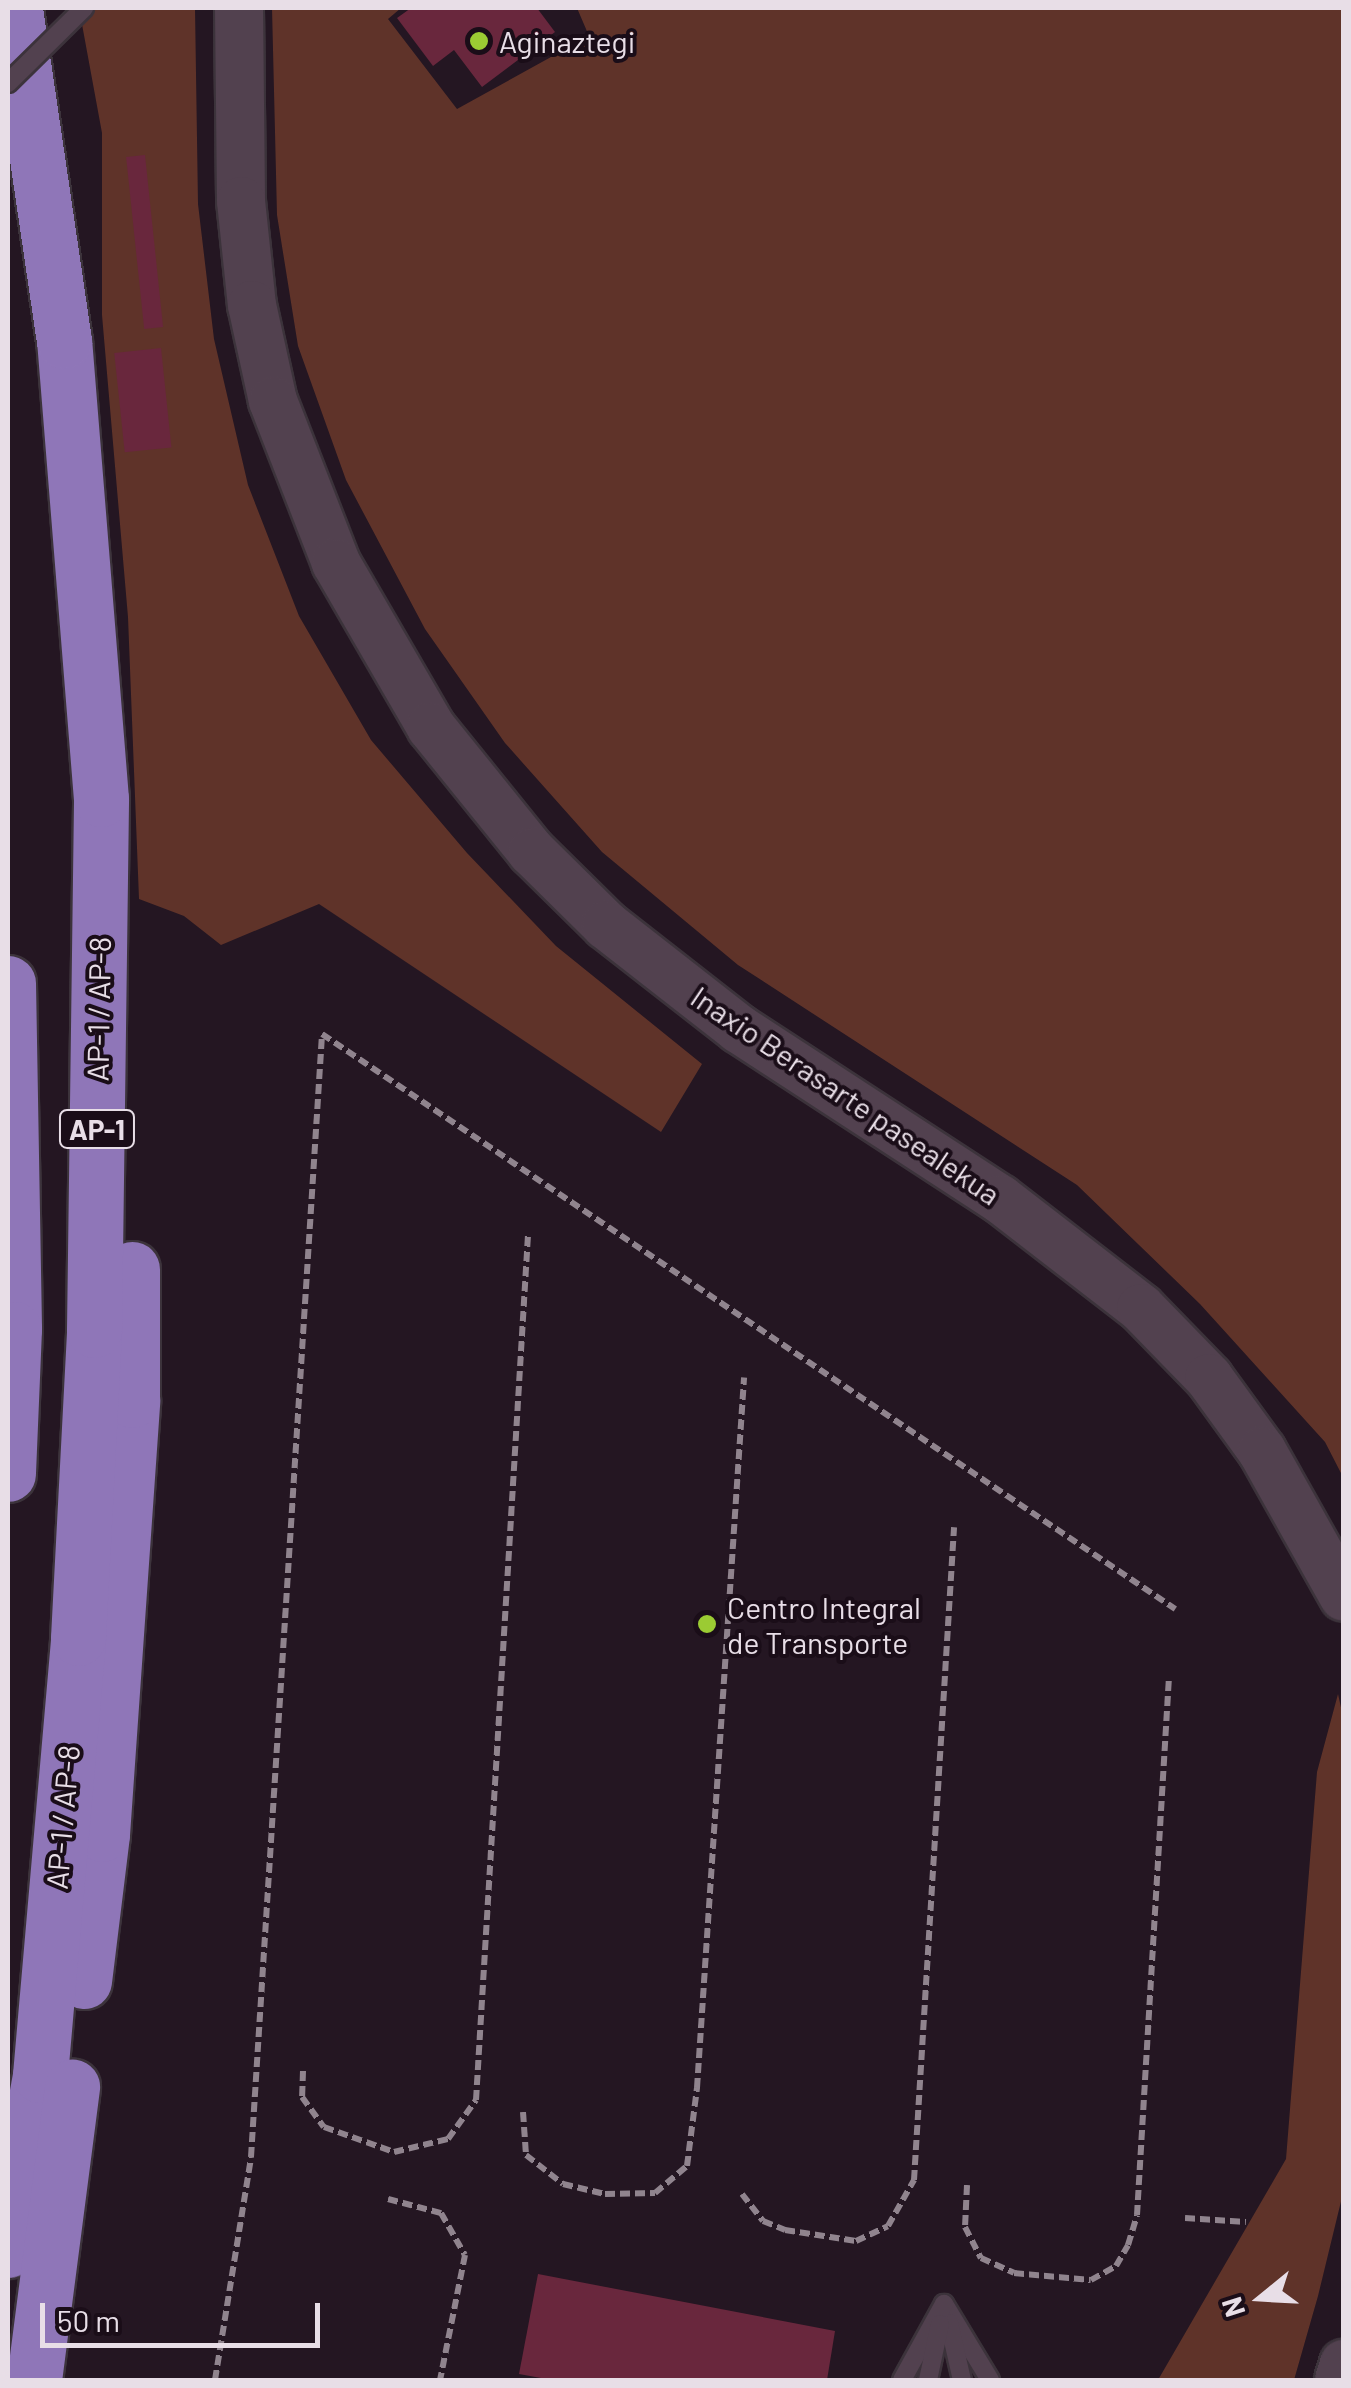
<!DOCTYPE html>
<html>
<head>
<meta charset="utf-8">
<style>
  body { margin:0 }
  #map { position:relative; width:1351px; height:2388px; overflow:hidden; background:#241622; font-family:Barlow,sans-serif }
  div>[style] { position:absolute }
  .green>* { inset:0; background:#5f3329 }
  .building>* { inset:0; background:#69273d; transform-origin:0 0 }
  .path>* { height:6px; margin-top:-3px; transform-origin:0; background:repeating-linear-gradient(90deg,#90848e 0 10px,transparent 0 15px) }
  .roads { filter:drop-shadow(2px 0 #3c333b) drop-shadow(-2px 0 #3c333b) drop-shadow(0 2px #3c333b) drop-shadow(0 -2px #3c333b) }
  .service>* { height:18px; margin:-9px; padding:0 9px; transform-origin:9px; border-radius:9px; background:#52414f }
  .secondary>* { height:48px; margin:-24px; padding:0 24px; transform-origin:24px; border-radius:24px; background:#52414f }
  .motorway>* { height:55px; margin:-27.5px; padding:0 27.5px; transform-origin:27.5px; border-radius:27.5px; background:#8f76b8 }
  .bridges { filter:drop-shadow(2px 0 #3c333b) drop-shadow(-2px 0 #3c333b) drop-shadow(0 2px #3c333b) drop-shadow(0 -2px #3c333b) }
  .service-bridge>* { height:18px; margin:-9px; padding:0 9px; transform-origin:9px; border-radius:9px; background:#52414f }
  .dots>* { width:28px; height:28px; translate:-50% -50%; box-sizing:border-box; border:5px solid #1a0d18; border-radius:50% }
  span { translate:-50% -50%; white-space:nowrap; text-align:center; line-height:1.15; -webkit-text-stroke:8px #1a0d18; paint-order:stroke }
  .shield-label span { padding:2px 8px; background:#1a0d18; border:2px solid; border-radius:8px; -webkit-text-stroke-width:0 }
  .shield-label { font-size:28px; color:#e8dee7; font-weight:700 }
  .poi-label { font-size:30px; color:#e8dee7 }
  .left { translate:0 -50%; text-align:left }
  .street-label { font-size:30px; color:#e8dee7 }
  .frame { position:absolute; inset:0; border:10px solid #e8dee7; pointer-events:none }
  .north { position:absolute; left:1211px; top:2248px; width:100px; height:100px; -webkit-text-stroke:8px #1a0d18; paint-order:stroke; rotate:252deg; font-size:28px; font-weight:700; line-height:40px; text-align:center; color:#e8dee7 }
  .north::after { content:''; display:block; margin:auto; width:35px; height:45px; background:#e8dee7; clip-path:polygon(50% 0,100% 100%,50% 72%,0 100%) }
  .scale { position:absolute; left:40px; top:2303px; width:280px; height:45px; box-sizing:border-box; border:5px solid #e8dee7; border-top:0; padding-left:12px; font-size:30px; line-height:35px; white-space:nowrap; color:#e8dee7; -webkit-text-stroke:8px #1a0d18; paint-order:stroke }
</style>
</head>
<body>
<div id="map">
  <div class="green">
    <div style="clip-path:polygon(79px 8px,195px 8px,198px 204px,214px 339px,248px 485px,299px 616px,371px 740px,467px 853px,556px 946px,702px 1064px,661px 1132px,319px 904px,221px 945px,184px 916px,139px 899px,128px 617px,102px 315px,102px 133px)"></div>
    <div style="clip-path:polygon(272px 8px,401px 8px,388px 19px,457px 109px,589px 36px,577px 8px,1343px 8px,1343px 1477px,1325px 1442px,1200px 1304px,1077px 1185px,738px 965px,602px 852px,505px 743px,425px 629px,346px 480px,298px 346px,277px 215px)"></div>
    <div style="clip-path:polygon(1338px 1694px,1344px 1721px,1344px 2189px,1318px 2296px,1294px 2380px,1158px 2380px,1286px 2159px,1317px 1772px)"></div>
  </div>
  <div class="building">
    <div style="clip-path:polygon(411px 8px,537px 8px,555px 32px,482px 87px,454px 50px,433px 66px,397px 18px)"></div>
    <div style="left:145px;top:155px;width:173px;height:19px;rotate:84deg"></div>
    <div style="left:161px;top:348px;width:100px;height:47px;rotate:84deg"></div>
    <div style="clip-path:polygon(538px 2274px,835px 2331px,827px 2380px,552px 2380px,519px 2374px)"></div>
  </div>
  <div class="path">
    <div style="left:322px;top:1034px;width:1029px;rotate:33.98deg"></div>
    <div style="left:303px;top:2071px;width:26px;rotate:92deg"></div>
    <div style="left:302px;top:2097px;width:37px;rotate:54deg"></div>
    <div style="left:324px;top:2127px;width:74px;rotate:19.7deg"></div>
    <div style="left:394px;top:2152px;width:56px;rotate:-13.5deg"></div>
    <div style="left:448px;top:2139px;width:48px;rotate:-54.3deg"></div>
    <div style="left:476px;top:2100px;width:866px;rotate:-86.56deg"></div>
    <div style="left:523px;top:2112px;width:43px;rotate:86deg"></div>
    <div style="left:526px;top:2155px;width:47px;rotate:38.1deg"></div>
    <div style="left:563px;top:2184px;width:43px;rotate:13.4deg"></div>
    <div style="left:605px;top:2194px;width:50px;rotate:-1.1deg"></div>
    <div style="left:655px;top:2193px;width:42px;rotate:-40.2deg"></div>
    <div style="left:687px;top:2166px;width:79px;rotate:-82.7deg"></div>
    <div style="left:697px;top:2088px;width:712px;rotate:-86.21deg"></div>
    <div style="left:967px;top:2185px;width:42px;rotate:92.7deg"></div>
    <div style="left:965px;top:2227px;width:35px;rotate:63deg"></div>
    <div style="left:981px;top:2258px;width:36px;rotate:24deg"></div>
    <div style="left:1014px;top:2273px;width:77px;rotate:5.2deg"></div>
    <div style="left:1091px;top:2280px;width:29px;rotate:-29deg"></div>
    <div style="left:1116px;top:2266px;width:24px;rotate:-60deg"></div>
    <div style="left:1128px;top:2245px;width:31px;rotate:-73deg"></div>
    <div style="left:1137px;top:2215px;width:539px;rotate:-86.6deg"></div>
    <div style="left:742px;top:2194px;width:34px;rotate:52deg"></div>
    <div style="left:763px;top:2221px;width:24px;rotate:22deg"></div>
    <div style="left:785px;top:2230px;width:72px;rotate:8.8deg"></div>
    <div style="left:856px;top:2241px;width:35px;rotate:-25deg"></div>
    <div style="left:888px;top:2226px;width:53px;rotate:-60.5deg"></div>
    <div style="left:914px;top:2180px;width:654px;rotate:-86.49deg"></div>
    <div style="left:388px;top:2199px;width:55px;rotate:14.8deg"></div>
    <div style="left:441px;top:2213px;width:48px;rotate:60.3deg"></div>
    <div style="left:465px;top:2255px;width:127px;rotate:101.3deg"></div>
    <div style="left:1185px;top:2218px;width:61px;rotate:3.8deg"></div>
    <div style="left:215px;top:2380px;width:226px;rotate:-80.8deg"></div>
    <div style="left:251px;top:2157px;width:1125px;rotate:-86.38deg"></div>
  </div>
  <div class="roads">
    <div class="service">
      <div style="left:944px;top:2304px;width:89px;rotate:58.8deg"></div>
      <div style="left:949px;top:2323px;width:58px;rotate:77.2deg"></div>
      <div style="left:902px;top:2380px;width:87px;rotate:-61.1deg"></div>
      <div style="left:928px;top:2380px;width:57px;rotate:-77.9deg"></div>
    </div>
    <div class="secondary">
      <div style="left:239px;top:8px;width:193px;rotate:89.4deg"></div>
      <div style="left:241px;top:201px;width:105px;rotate:84deg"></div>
      <div style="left:252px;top:305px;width:98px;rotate:77.7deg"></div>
      <div style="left:273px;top:401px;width:174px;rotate:68.7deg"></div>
      <div style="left:336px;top:563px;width:190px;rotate:59.9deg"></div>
      <div style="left:431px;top:727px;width:161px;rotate:51.1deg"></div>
      <div style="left:532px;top:852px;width:104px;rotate:44.6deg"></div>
      <div style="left:606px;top:925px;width:169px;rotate:38deg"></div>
      <div style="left:739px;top:1029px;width:311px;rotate:33.1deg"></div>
      <div style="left:1000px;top:1199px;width:178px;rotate:37.7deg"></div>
      <div style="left:1141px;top:1308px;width:98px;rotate:45.8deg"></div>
      <div style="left:1209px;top:1378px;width:90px;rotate:54deg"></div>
      <div style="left:1262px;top:1451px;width:167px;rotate:60.7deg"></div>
      <div style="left:1339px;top:2380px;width:17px;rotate:-73deg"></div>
    </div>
    <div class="motorway">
      <div style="left:8px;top:983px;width:346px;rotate:89deg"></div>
      <div style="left:14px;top:1329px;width:145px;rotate:92.4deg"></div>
      <div style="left:84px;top:1981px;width:148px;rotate:-83deg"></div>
      <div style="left:102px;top:1834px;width:435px;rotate:-86deg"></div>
      <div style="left:132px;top:1400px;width:131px;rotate:-90deg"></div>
      <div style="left:8px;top:2250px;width:178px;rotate:-79.6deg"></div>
      <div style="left:40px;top:2075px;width:439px;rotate:-85deg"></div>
      <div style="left:78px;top:1638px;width:308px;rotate:-87deg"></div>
      <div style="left:94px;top:1330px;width:531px;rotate:-89.24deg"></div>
      <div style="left:101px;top:799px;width:459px;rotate:-94.6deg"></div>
      <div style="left:64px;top:341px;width:337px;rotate:-98.4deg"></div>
      <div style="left:34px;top:2380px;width:296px;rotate:-82.6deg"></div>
    </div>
  </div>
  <div class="bridges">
    <div class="service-bridge">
      <div style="left:8px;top:83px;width:107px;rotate:-44.6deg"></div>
    </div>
  </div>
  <div class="dots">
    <div style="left:479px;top:41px;background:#9bcb33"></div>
    <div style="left:707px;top:1624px;background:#9bcb33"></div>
  </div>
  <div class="shield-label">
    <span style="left:97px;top:1129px">AP-1</span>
  </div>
  <div class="poi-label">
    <span class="left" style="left:499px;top:41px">Aginaztegi</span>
    <span class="left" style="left:727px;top:1624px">Centro Integral<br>de Transporte</span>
  </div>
  <div class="street-label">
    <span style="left:98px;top:1009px;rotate:-89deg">AP-1 / AP-8</span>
    <span style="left:846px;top:1095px;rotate:34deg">Inaxio Berasarte pasealekua</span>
    <span style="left:62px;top:1817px;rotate:-85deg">AP-1 / AP-8</span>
  </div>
  <div class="frame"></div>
  <div class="north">N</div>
  <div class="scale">50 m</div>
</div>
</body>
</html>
